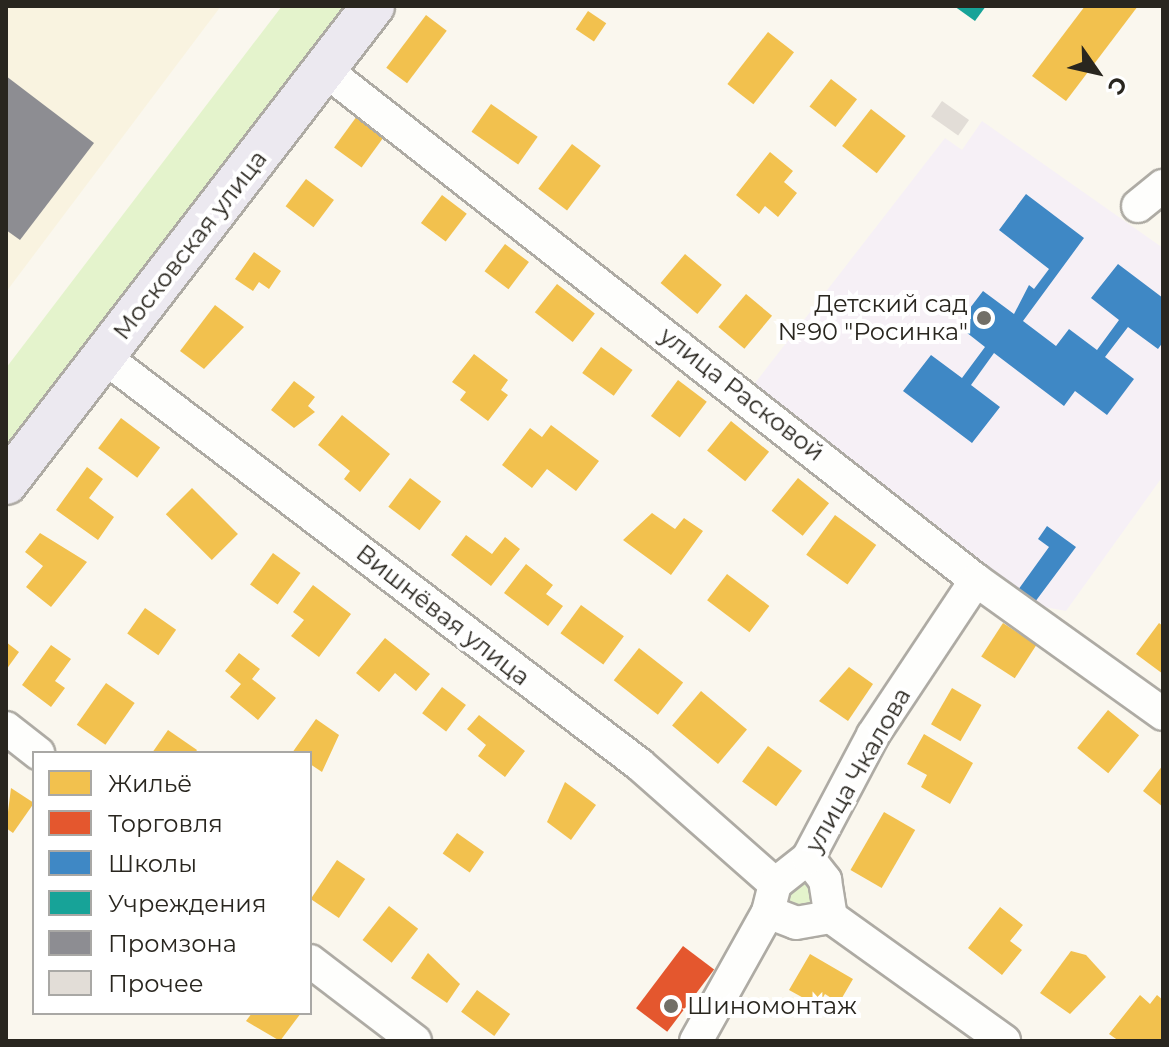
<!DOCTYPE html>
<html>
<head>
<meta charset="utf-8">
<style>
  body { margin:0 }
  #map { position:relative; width:1169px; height:1047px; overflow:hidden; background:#faf7ee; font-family:Montserrat,sans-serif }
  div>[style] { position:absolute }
  .built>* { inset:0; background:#f9f3e0 }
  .education>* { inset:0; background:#f6f0f6 }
  .green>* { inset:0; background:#e4f3cc }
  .homes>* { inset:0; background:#f2c14e; transform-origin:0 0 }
  .shops>* { inset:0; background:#e4572e; transform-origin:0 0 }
  .schools>* { inset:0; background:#3f88c5 }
  .public>* { inset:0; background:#17a398 }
  .industry>* { inset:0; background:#8d8d92 }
  .building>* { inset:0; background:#e2ddd7; transform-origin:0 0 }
  .roads { filter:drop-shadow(2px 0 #aeaba4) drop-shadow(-2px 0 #aeaba4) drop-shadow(0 2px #aeaba4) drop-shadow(0 -2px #aeaba4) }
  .minor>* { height:32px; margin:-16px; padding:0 16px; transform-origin:16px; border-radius:16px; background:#fefefc }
  .major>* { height:42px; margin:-21px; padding:0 21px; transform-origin:21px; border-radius:21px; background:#ece9f0 }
  .dots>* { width:22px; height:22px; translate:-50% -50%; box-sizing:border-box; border:4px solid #fff; border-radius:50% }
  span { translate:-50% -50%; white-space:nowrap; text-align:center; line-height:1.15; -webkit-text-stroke:8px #fff; paint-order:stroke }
  .street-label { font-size:24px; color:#29261f }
  .poi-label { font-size:24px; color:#29261f }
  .right { translate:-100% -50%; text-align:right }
  .left { translate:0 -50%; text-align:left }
  .frame { position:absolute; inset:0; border:8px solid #29261f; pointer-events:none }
  .legend { position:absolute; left:32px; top:751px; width:280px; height:264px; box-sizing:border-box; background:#fff; border:2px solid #a9a8a5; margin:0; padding:10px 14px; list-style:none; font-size:24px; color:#29261f }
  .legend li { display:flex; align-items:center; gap:16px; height:40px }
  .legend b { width:40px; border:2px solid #a9a8a5 }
  .north { position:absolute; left:1057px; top:32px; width:80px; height:80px; -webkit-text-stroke:6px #fff; paint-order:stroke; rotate:124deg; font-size:22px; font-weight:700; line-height:32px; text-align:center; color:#29261f }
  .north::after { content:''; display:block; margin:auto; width:28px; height:36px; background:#29261f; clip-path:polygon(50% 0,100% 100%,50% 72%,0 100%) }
</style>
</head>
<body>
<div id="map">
  <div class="built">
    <div style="clip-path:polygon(6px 6px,221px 6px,6px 292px)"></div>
  </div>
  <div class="education">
    <div style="clip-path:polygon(982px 121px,1163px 248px,1163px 476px,1066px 611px,1034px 605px,752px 387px,945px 138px,962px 150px)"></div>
  </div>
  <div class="green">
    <div style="clip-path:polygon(282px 6px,344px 6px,6px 447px,6px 368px)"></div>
    <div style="clip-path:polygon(807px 879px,815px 883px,812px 910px,789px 910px,791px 887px)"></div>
  </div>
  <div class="homes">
    <div style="clip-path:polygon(1085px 6px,1138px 6px,1066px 101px,1032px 76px)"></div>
    <div style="left:588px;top:11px;width:22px;height:22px;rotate:34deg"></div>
    <div style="left:426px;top:15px;width:26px;height:66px;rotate:37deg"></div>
    <div style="left:768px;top:32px;width:33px;height:66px;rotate:38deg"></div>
    <div style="left:831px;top:79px;width:33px;height:35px;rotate:38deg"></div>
    <div style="left:491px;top:104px;width:57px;height:34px;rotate:35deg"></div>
    <div style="left:871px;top:109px;width:44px;height:47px;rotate:38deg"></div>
    <div style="left:357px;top:116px;width:34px;height:39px;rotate:36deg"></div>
    <div style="left:572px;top:144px;width:36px;height:56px;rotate:37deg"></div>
    <div style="clip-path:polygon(770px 152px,793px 171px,784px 182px,797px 193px,778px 217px,765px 206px,759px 214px,736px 195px)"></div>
    <div style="left:306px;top:179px;width:35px;height:34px;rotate:37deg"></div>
    <div style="left:442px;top:195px;width:31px;height:35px;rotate:37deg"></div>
    <div style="left:505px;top:244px;width:30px;height:34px;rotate:37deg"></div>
    <div style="clip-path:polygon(254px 252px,281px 271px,269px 289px,259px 282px,253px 291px,235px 279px)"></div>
    <div style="left:685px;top:254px;width:48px;height:38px;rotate:40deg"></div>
    <div style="left:557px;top:284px;width:48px;height:36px;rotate:38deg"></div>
    <div style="left:746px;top:294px;width:34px;height:43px;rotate:40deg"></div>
    <div style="clip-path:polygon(215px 305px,244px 327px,204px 369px,180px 351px)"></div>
    <div style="left:601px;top:347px;width:39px;height:32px;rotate:36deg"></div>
    <div style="clip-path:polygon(474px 354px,508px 380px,501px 390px,508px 395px,488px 421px,460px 400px,466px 392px,452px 382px)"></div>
    <div style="left:678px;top:380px;width:36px;height:45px;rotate:37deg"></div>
    <div style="clip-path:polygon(294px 381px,315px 397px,308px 406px,315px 412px,294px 428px,271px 410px)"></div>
    <div style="clip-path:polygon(342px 415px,390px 454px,360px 492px,344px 479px,350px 471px,318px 445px)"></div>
    <div style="left:121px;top:418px;width:49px;height:38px;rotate:37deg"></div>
    <div style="left:731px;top:421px;width:49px;height:38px;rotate:39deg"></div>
    <div style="clip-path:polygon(551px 425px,599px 461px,576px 491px,547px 469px,532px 488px,502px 465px,530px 428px,542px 437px)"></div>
    <div style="clip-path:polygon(87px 467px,103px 479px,89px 498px,114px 517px,98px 540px,56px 510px)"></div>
    <div style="left:410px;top:478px;width:39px;height:36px;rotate:37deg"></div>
    <div style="left:798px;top:478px;width:40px;height:42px;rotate:39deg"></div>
    <div style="left:192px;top:488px;width:65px;height:37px;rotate:45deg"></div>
    <div style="clip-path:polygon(652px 513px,675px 529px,684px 518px,703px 531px,671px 575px,623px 540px)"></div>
    <div style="left:835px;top:515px;width:51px;height:49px;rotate:36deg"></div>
    <div style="clip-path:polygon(40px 533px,87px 562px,51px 607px,26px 587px,43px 566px,25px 552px)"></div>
    <div style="clip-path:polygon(466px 535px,492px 554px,505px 537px,520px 549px,491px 586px,451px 555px)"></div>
    <div style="left:273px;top:553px;width:34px;height:39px;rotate:36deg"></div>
    <div style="clip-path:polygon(526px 564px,553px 585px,546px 594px,563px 606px,548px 626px,504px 593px)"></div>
    <div style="left:727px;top:574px;width:53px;height:33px;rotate:37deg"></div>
    <div style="clip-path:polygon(313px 585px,351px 614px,319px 657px,291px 636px,304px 620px,293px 612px)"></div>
    <div style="left:581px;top:605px;width:53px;height:35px;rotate:36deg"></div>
    <div style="left:145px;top:608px;width:38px;height:31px;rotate:35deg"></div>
    <div style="left:1003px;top:623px;width:40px;height:40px;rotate:33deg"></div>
    <div style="clip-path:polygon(1159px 623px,1163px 626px,1163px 674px,1136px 654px)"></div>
    <div style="clip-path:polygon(385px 638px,430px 674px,416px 691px,395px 673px,379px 692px,356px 673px)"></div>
    <div style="clip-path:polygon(6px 642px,19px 652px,6px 670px)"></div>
    <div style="clip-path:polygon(51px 645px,71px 659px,55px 681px,65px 688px,51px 707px,22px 685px)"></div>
    <div style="left:639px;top:648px;width:56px;height:41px;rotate:38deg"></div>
    <div style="clip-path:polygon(239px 653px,260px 669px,252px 679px,276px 698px,258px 720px,230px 697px,241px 684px,225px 671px)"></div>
    <div style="clip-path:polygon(849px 667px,873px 684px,848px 721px,819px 701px)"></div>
    <div style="left:106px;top:683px;width:35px;height:51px;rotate:35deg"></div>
    <div style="left:442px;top:687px;width:30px;height:33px;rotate:37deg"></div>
    <div style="left:952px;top:688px;width:34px;height:42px;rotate:30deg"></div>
    <div style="left:701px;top:691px;width:60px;height:45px;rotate:40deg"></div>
    <div style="left:1108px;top:710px;width:40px;height:49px;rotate:39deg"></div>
    <div style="clip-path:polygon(479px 715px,525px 751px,505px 777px,478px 756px,486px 745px,467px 729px)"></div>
    <div style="clip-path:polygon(316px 719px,339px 735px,322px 772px,310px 764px,310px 753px,292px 753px)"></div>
    <div style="clip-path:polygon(168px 730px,197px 750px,195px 753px,152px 753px)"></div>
    <div style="clip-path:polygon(924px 734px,973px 763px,950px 804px,921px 787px,927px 775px,907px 764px)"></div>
    <div style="left:768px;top:746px;width:42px;height:44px;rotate:36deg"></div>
    <div style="clip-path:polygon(1163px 765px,1163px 807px,1143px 791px)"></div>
    <div style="clip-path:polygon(565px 782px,596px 805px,571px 840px,547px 822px)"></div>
    <div style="clip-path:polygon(11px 788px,34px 803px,13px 833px,6px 828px)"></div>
    <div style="left:884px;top:812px;width:36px;height:67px;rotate:30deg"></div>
    <div style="left:457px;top:833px;width:33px;height:25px;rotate:35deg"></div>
    <div style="left:337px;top:860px;width:34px;height:47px;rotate:34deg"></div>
    <div style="left:389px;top:906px;width:37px;height:43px;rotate:38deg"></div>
    <div style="clip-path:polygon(1000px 907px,1023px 925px,1010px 941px,1022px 950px,1002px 975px,968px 948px)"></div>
    <div style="clip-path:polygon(1071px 951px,1086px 955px,1106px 977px,1070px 1014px,1040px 993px)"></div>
    <div style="clip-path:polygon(428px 953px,460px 984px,447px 1003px,411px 978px)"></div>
    <div style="clip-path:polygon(810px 954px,853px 979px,839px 1003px,825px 994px,818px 1006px,789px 990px)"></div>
    <div style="left:477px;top:990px;width:41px;height:27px;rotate:36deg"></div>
    <div style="clip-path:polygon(1140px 995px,1150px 1004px,1157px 995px,1163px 1000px,1163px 1041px,1119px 1041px,1109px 1034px)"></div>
    <div style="clip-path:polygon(252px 1013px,301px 1013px,280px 1041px,246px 1021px)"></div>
  </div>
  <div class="shops">
    <div style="left:683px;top:946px;width:39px;height:78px;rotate:37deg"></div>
  </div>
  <div class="schools">
    <div style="clip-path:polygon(1026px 194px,1084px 238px,1023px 321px,1056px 346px,1069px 329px,1097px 350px,1119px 320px,1091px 298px,1118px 264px,1163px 298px,1163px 342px,1158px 349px,1128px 327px,1105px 357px,1134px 379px,1107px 415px,1075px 391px,1064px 406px,994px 353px,971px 385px,1000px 407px,972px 443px,903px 391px,931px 355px,962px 378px,985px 347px,957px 325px,983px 291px,1014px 314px,1029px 285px,1034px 289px,1049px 269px,999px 230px)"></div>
    <div style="clip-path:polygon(1047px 526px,1076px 547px,1035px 602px,1018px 590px,1049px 547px,1038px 539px)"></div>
  </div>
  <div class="public">
    <div style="clip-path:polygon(954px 6px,986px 6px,975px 21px)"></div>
  </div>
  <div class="industry">
    <div style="clip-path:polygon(6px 76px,94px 143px,20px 240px,6px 230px)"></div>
  </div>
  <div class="building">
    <div style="left:942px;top:101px;width:33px;height:19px;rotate:35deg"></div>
  </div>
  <div class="roads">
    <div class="minor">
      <div style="left:325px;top:70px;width:827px;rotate:38.08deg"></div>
      <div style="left:976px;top:580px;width:230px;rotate:35.6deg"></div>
      <div style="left:1138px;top:206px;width:32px;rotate:-39deg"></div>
      <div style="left:103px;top:356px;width:674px;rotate:37.28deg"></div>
      <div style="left:639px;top:764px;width:181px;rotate:41.4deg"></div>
      <div style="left:6px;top:728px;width:41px;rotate:38deg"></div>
      <div style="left:808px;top:858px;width:28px;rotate:52deg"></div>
      <div style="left:825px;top:880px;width:37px;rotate:81deg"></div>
      <div style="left:831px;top:917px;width:213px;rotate:35.6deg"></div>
      <div style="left:768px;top:912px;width:30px;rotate:21deg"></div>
      <div style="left:796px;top:923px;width:36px;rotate:-10deg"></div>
      <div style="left:310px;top:961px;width:132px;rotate:37.3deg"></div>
      <div style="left:696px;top:1041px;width:148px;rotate:-60.8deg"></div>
      <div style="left:768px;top:912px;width:29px;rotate:-76deg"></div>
      <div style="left:775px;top:884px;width:42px;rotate:-38.2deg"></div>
      <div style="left:808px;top:858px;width:139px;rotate:-62.1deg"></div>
      <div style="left:873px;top:735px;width:186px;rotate:-56.4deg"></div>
    </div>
    <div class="major">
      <div style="left:6px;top:483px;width:602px;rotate:-52.43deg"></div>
    </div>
  </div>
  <div class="dots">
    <div style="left:984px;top:318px;background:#726f67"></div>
    <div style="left:671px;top:1006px;background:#726f67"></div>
  </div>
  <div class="street-label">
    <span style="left:190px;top:245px;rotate:-52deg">Московская улица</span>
    <span style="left:742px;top:394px;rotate:38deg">улица Расковой</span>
    <span style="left:443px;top:615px;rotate:38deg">Вишнёвая улица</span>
    <span style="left:858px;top:770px;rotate:-60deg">улица Чкалова</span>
  </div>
  <div class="poi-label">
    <span class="right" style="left:968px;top:318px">Детский сад<br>№90 "Росинка"</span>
    <span class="left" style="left:687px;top:1006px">Шиномонтаж</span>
  </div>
  <div class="frame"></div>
  <ul class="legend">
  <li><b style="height:22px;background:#f2c14e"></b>Жильё</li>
  <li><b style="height:22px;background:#e4572e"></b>Торговля</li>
  <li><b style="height:22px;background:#3f88c5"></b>Школы</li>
  <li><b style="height:22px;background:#17a398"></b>Учреждения</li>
  <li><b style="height:22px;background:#8d8d92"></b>Промзона</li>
  <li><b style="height:22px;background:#e2ddd7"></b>Прочее</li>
  </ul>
  <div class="north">С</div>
</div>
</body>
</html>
